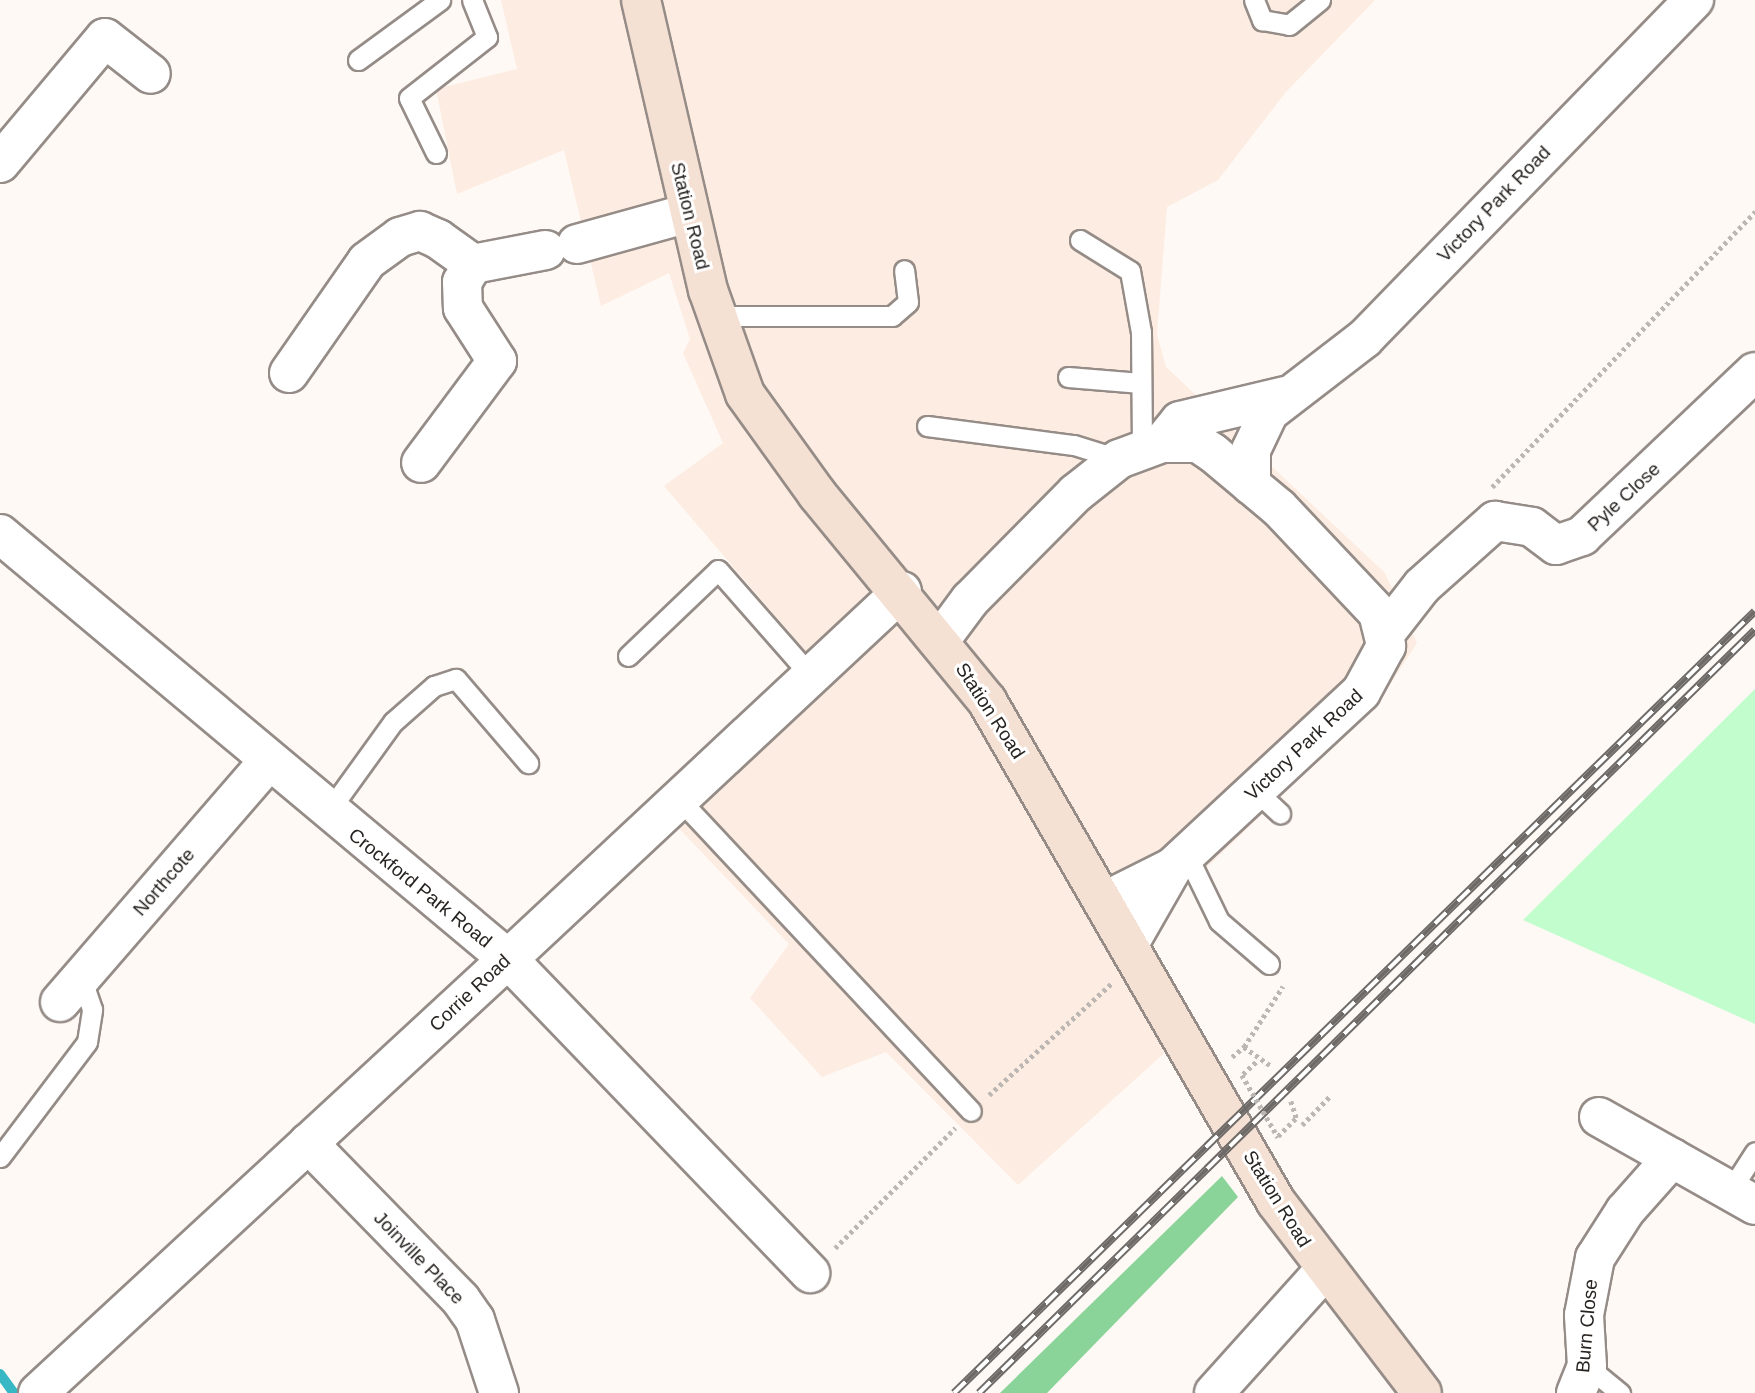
<!DOCTYPE html>
<html>
<head>
<meta charset="utf-8">
<style>
  body { margin:0 }
  #map { position:relative; width:1755px; height:1393px; overflow:hidden; background:#fff9f5; font-family:Helvetica,sans-serif }
  div>[style] { position:absolute }
  .built>* { inset:0; background:#fdece1 }
  .green>* { inset:0; background:#c2fdcd }
  .forest>* { inset:0; background:#8ad399 }
  .stream>* { height:10px; margin:-5px; padding:0 5px; transform-origin:5px; border-radius:5px; background:#38b8c4 }
  .path>* { height:4.5px; margin-top:-2.25px; transform-origin:0; background:repeating-linear-gradient(90deg,#bdb7b4 0 3.5px,transparent 0 7px) }
  .roads { filter:drop-shadow(2px 0 #958c87) drop-shadow(-2px 0 #958c87) drop-shadow(0 2px #958c87) drop-shadow(0 -2px #958c87) }
  .service>* { height:19px; margin:-9.5px; padding:0 9.5px; transform-origin:9.5px; border-radius:9.5px; background:#fff }
  .minor>* { height:38px; margin:-19px; padding:0 19px; transform-origin:19px; border-radius:19px; background:#fff }
  .tertiary>* { height:38px; margin:-19px; padding:0 19px; transform-origin:19px; border-radius:19px; background:#fff }
  .secondary>* { height:38px; margin:-19px; padding:0 19px; transform-origin:19px; border-radius:19px; background:#f5e0d4 }
  .rail>* { height:8px; margin-top:-4px; transform-origin:0; background:repeating-linear-gradient(90deg,#fff 0 16px,#6e6a67 0 32px); box-sizing:border-box; border-block:2px solid #6e6a67 }
  .path-bridge>* { height:4.5px; margin-top:-2.25px; transform-origin:0; background:repeating-linear-gradient(90deg,#bdb7b4 0 3.5px,transparent 0 7px) }
  span { translate:-50% -50%; white-space:nowrap; text-align:center; line-height:1.15; -webkit-text-stroke:6px #fff; paint-order:stroke }
  .street-label { font-size:19px; color:#272321 }
</style>
</head>
<body>
<div id="map">
  <div class="built">
    <div style="clip-path:polygon(501px 0,1375px 0,1285px 93px,1218px 180px,1167px 207px,1157px 334px,1166px 367px,1385px 573px,1417px 643px,1378px 703px,1204px 870px,1110px 950px,1170px 1048px,1018px 1185px,886px 1052px,822px 1077px,750px 998px,789px 944px,651px 799px,806px 652px,664px 486px,723px 443px,683px 353px,690px 339px,669px 273px,601px 306px,564px 150px,457px 194px,436px 89px,517px 69px)"></div>
  </div>
  <div class="green">
    <div style="clip-path:polygon(1755px 689px,1755px 1024px,1523px 920px)"></div>
  </div>
  <div class="forest">
    <div style="clip-path:polygon(1222px 1176px,1238px 1197px,1047px 1393px,1000px 1393px)"></div>
  </div>
  <div class="stream">
    <div style="left:0;top:1374px;width:24px;rotate:54deg"></div>
  </div>
  <div class="path">
    <div style="left:1492px;top:487px;width:381px;rotate:-46.3deg"></div>
    <div style="left:1244px;top:1047px;width:72px;rotate:-57.4deg"></div>
    <div style="left:1232px;top:1057px;width:16px;rotate:-40deg"></div>
    <div style="left:1244px;top:1047px;width:32px;rotate:35deg"></div>
    <div style="left:1243px;top:1074px;width:21px;rotate:-43deg"></div>
    <div style="left:989px;top:1095px;width:166px;rotate:-42.3deg"></div>
    <div style="left:1302px;top:1125px;width:40px;rotate:-46deg"></div>
    <div style="left:1278px;top:1136px;width:25px;rotate:-45deg"></div>
    <div style="left:1296px;top:1118px;width:19px;rotate:-108deg"></div>
    <div style="left:835px;top:1248px;width:170px;rotate:-45deg"></div>
  </div>
  <div class="roads">
    <div class="service">
      <div style="left:1254px;top:0;width:22px;rotate:68deg"></div>
      <div style="left:1262px;top:20px;width:27px;rotate:10deg"></div>
      <div style="left:1289px;top:25px;width:40px;rotate:-39deg"></div>
      <div style="left:358px;top:60px;width:102px;rotate:-36.2deg"></div>
      <div style="left:436px;top:153px;width:61px;rotate:-116.1deg"></div>
      <div style="left:409px;top:98px;width:99px;rotate:-38deg"></div>
      <div style="left:487px;top:37px;width:40px;rotate:-112deg"></div>
      <div style="left:1080px;top:240px;width:59px;rotate:31.8deg"></div>
      <div style="left:1130px;top:271px;width:62px;rotate:79.8deg"></div>
      <div style="left:1141px;top:332px;width:114px;rotate:89.5deg"></div>
      <div style="left:716px;top:316px;width:176px"></div>
      <div style="left:892px;top:316px;width:21px;rotate:-41deg"></div>
      <div style="left:908px;top:302px;width:32px;rotate:-97deg"></div>
      <div style="left:1068px;top:377px;width:73px;rotate:4.7deg"></div>
      <div style="left:927px;top:426px;width:148px;rotate:7.4deg"></div>
      <div style="left:1074px;top:445px;width:47px;rotate:17.3deg"></div>
      <div style="left:628px;top:656px;width:124px;rotate:-43.7deg"></div>
      <div style="left:718px;top:570px;width:141px;rotate:48.7deg"></div>
      <div style="left:1256px;top:791px;width:33px;rotate:43deg"></div>
      <div style="left:679px;top:799px;width:427px;rotate:46.9deg"></div>
      <div style="left:328px;top:812px;width:111px;rotate:-54.2deg"></div>
      <div style="left:393px;top:722px;width:55px;rotate:-41.3deg"></div>
      <div style="left:434px;top:686px;width:23px;rotate:-18deg"></div>
      <div style="left:456px;top:679px;width:111px;rotate:49.4deg"></div>
      <div style="left:1187px;top:855px;width:73px;rotate:64.1deg"></div>
      <div style="left:1219px;top:921px;width:66px;rotate:40.7deg"></div>
      <div style="left:0;top:1157px;width:144px;rotate:-52.9deg"></div>
      <div style="left:87px;top:1042px;width:33px;rotate:-81deg"></div>
      <div style="left:92px;top:1009px;width:34px;rotate:-109deg"></div>
      <div style="left:1730px;top:1191px;width:46px;rotate:-57.3deg"></div>
      <div style="left:1587px;top:1366px;width:43px;rotate:39.3deg"></div>
    </div>
    <div class="minor">
      <div style="left:0;top:163px;width:163px;rotate:-50deg"></div>
      <div style="left:105px;top:38px;width:58px;rotate:38deg"></div>
      <div style="left:577px;top:244px;width:116px;rotate:-15.5deg"></div>
      <div style="left:473px;top:264px;width:74px;rotate:-10.9deg"></div>
      <div style="left:289px;top:373px;width:136px;rotate:-55.1deg"></div>
      <div style="left:367px;top:261px;width:41px;rotate:-36deg"></div>
      <div style="left:400px;top:237px;width:21px;rotate:-17deg"></div>
      <div style="left:420px;top:231px;width:20px;rotate:24deg"></div>
      <div style="left:438px;top:239px;width:43px;rotate:35.5deg"></div>
      <div style="left:473px;top:264px;width:21px;rotate:121deg"></div>
      <div style="left:462px;top:282px;width:26px;rotate:88deg"></div>
      <div style="left:463px;top:308px;width:63px;rotate:57.3deg"></div>
      <div style="left:497px;top:361px;width:127px;rotate:126.7deg"></div>
      <div style="left:1162px;top:443px;width:28px;rotate:-51deg"></div>
      <div style="left:1180px;top:421px;width:108px;rotate:-13.4deg"></div>
      <div style="left:1251px;top:485px;width:35px;rotate:-90deg"></div>
      <div style="left:1251px;top:450px;width:42px;rotate:-64.7deg"></div>
      <div style="left:1269px;top:412px;width:121px;rotate:-37.6deg"></div>
      <div style="left:1365px;top:338px;width:472px;rotate:-45.8deg"></div>
      <div style="left:1387px;top:631px;width:57px;rotate:-52.1deg"></div>
      <div style="left:1422px;top:586px;width:98px;rotate:-41.7deg"></div>
      <div style="left:1495px;top:521px;width:37px;rotate:9deg"></div>
      <div style="left:1532px;top:527px;width:30px;rotate:37deg"></div>
      <div style="left:1556px;top:545px;width:28px;rotate:-19deg"></div>
      <div style="left:1582px;top:536px;width:238px;rotate:-43.5deg"></div>
      <div style="left:941px;top:639px;width:49px;rotate:-53.4deg"></div>
      <div style="left:970px;top:600px;width:151px;rotate:-45.3deg"></div>
      <div style="left:1076px;top:493px;width:55px;rotate:-38.3deg"></div>
      <div style="left:1119px;top:459px;width:46px;rotate:-20.4deg"></div>
      <div style="left:1162px;top:443px;width:36px"></div>
      <div style="left:1198px;top:443px;width:18px;rotate:34deg"></div>
      <div style="left:1213px;top:453px;width:86px;rotate:39.8deg"></div>
      <div style="left:1279px;top:508px;width:144px;rotate:46.7deg"></div>
      <div style="left:1378px;top:613px;width:34px;rotate:76deg"></div>
      <div style="left:1386px;top:646px;width:52px;rotate:118.5deg"></div>
      <div style="left:1361px;top:692px;width:257px;rotate:137.1deg"></div>
      <div style="left:1173px;top:867px;width:76px;rotate:153.4deg"></div>
      <div style="left:1130px;top:942px;width:86px;rotate:-60.2deg"></div>
      <div style="left:60px;top:1002px;width:318px;rotate:-49.1deg"></div>
      <div style="left:1599px;top:1117px;width:179px;rotate:29.4deg"></div>
      <div style="left:308px;top:1143px;width:219px;rotate:45.7deg"></div>
      <div style="left:461px;top:1300px;width:24px;rotate:55deg"></div>
      <div style="left:475px;top:1320px;width:77px;rotate:71.8deg"></div>
      <div style="left:38px;top:1393px;width:640px;rotate:-42.72deg"></div>
      <div style="left:508px;top:959px;width:436px;rotate:46.1deg"></div>
      <div style="left:1214px;top:1393px;width:164px;rotate:-48deg"></div>
      <div style="left:1576px;top:1393px;width:29px;rotate:-68deg"></div>
      <div style="left:1587px;top:1366px;width:51px;rotate:-93.4deg"></div>
      <div style="left:1584px;top:1315px;width:58px;rotate:-79.1deg"></div>
      <div style="left:1595px;top:1258px;width:56px;rotate:-57.4deg"></div>
      <div style="left:1625px;top:1211px;width:71px;rotate:-48.4deg"></div>
    </div>
    <div class="tertiary">
      <div style="left:0;top:534px;width:662px;rotate:39.92deg"></div>
      <div style="left:508px;top:959px;width:539px;rotate:-43.05deg"></div>
    </div>
    <div class="secondary">
      <div style="left:641px;top:0;width:298px;rotate:77deg"></div>
      <div style="left:708px;top:290px;width:110px;rotate:70.4deg"></div>
      <div style="left:745px;top:394px;width:123px;rotate:54.2deg"></div>
      <div style="left:817px;top:494px;width:268px;rotate:50.6deg"></div>
      <div style="left:987px;top:701px;width:578px;rotate:60.02deg"></div>
      <div style="left:1276px;top:1202px;width:240px;rotate:52.6deg"></div>
    </div>
  </div>
  <div class="rail">
    <div style="left:954px;top:1393px;width:1119px;rotate:-44.31deg"></div>
    <div style="left:979px;top:1393px;width:1088px;rotate:-44.52deg"></div>
  </div>
  <div class="path-bridge">
    <div style="left:1242px;top:1075px;width:72px;rotate:59.9deg"></div>
  </div>
  <div class="street-label">
    <span style="left:1494px;top:204px;rotate:-46deg">Victory Park Road</span>
    <span style="left:690px;top:216px;rotate:76deg">Station Road</span>
    <span style="left:1624px;top:497px;rotate:-43deg">Pyle Close</span>
    <span style="left:990px;top:711px;rotate:57deg">Station Road</span>
    <span style="left:1304px;top:745px;rotate:-43deg">Victory Park Road</span>
    <span style="left:164px;top:882px;rotate:-49deg">Northcote</span>
    <span style="left:420px;top:888px;rotate:39deg">Crockford Park Road</span>
    <span style="left:470px;top:993px;rotate:-43deg">Corrie Road</span>
    <span style="left:1277px;top:1199px;rotate:58deg">Station Road</span>
    <span style="left:419px;top:1258px;rotate:46deg">Joinville Place</span>
    <span style="left:1587px;top:1326px;rotate:-85deg">Burn Close</span>
  </div>
</div>
</body>
</html>
